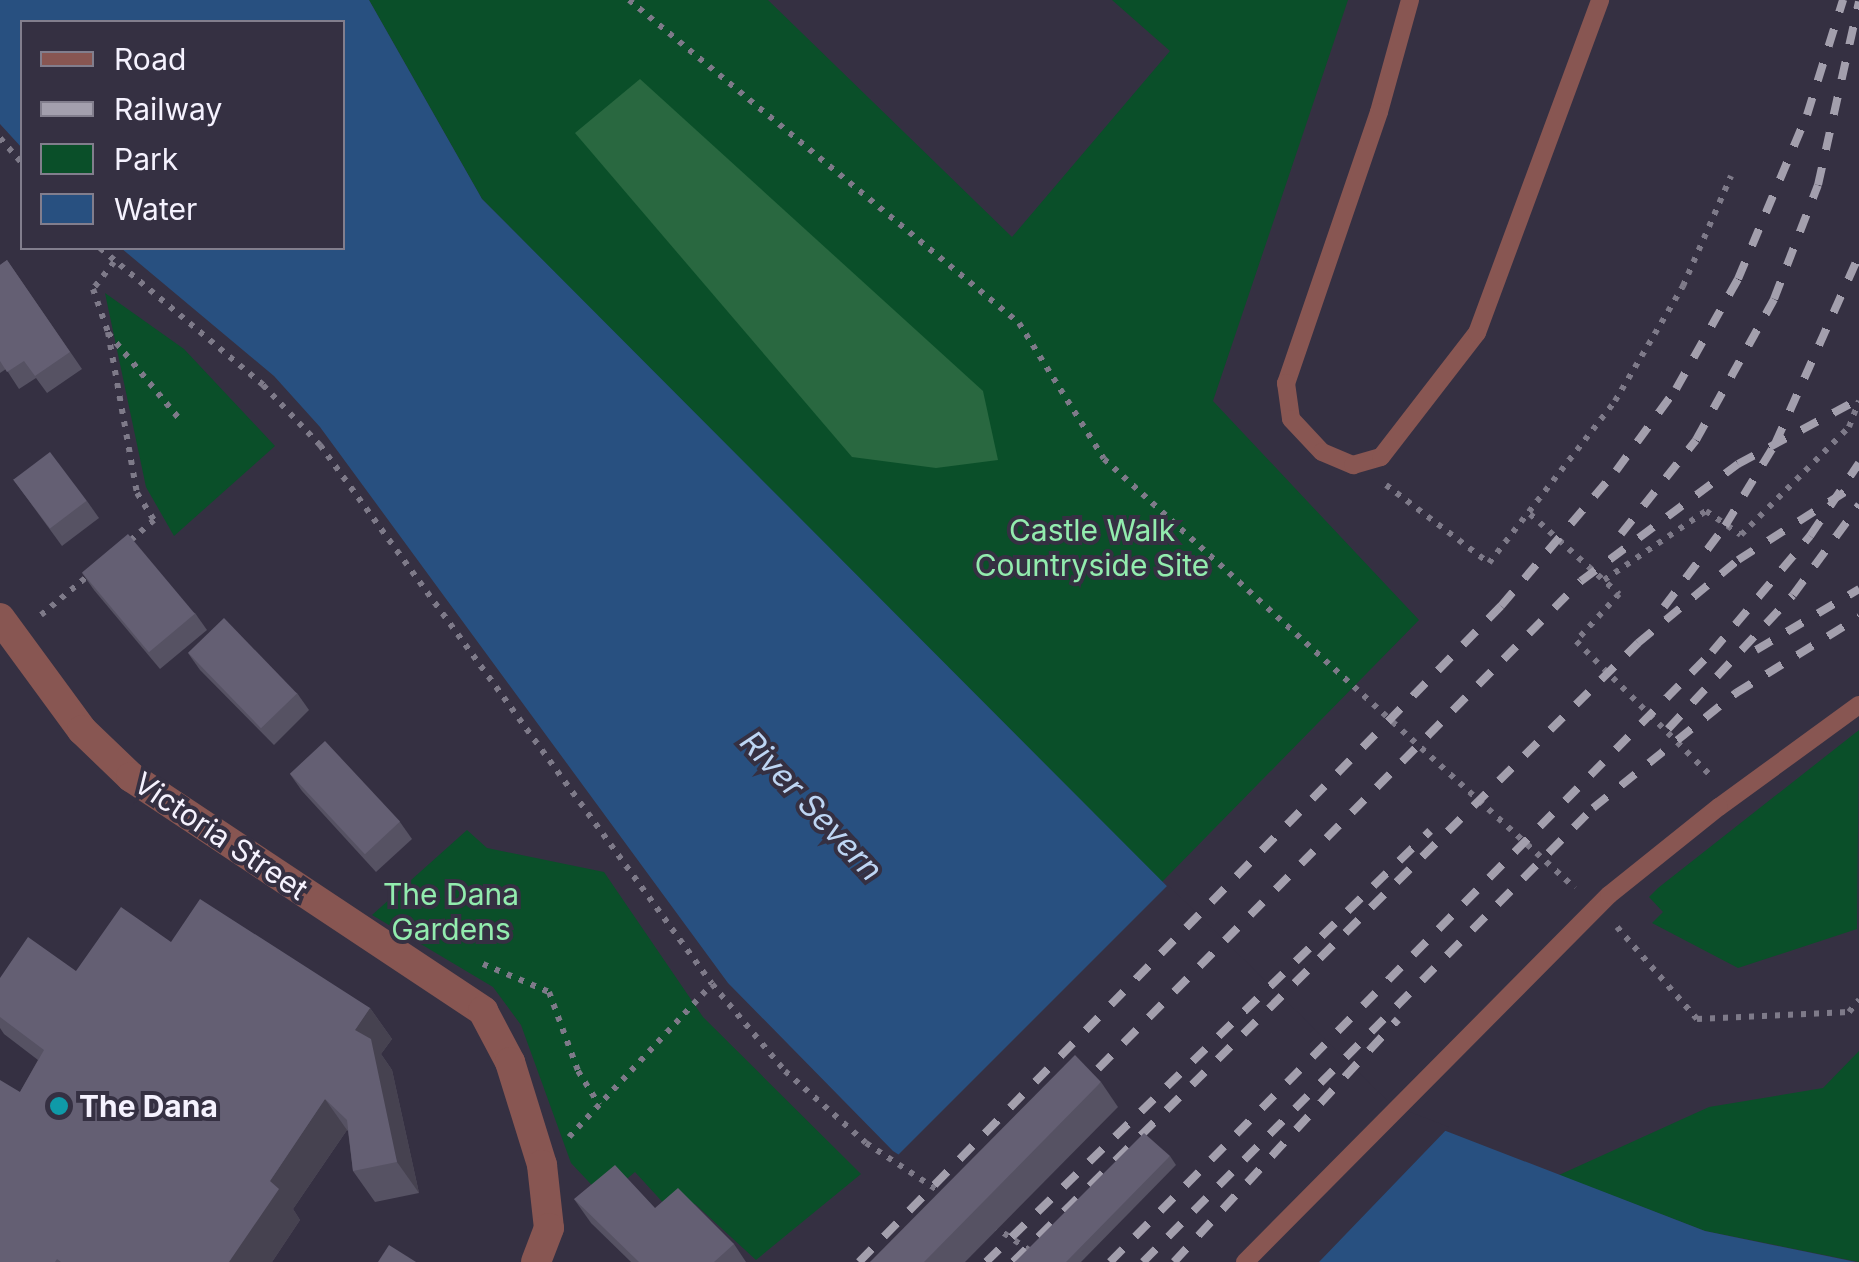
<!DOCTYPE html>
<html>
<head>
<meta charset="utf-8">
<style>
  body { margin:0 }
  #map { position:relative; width:1859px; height:1262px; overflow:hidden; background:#353042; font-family:Inter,sans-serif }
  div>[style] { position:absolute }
  .green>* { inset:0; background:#0a4f29 }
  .forest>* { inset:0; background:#296840 }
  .water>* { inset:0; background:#285080 }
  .pier>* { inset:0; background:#353042 }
  .path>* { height:6px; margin-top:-3px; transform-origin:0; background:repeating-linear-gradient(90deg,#7e7a89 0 5px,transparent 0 13px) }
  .lane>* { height:18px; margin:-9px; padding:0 9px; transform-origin:9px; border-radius:9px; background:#885652 }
  .street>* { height:30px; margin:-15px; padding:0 15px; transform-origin:15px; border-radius:15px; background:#885652 }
  .rail>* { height:8px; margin-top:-4px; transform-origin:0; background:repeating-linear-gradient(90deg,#a39fad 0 18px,transparent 0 36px) }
  .lane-bridge>* { height:18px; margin:-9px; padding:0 9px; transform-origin:9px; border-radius:9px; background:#885652 }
  .wall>* { inset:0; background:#565263 }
  .shaded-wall>* { inset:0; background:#464250 }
  .building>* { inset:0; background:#645f73; transform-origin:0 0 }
  .dots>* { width:28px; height:28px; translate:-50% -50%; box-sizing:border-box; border:5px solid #353042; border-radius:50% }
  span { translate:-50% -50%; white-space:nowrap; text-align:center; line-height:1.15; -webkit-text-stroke:8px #353042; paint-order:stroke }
  .park-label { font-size:30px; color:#92ecae }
  .street-label { font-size:30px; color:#f5f2fe }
  .poi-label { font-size:30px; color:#f5f2fe; font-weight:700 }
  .left { translate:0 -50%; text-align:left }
  .water-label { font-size:32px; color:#bdd5f3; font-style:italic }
  .legend { position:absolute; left:20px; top:20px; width:325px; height:230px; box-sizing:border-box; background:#353042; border:2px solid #827e8d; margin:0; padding:12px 18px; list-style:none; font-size:30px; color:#f5f2fe }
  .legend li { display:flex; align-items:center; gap:20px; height:50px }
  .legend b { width:50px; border:2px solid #827e8d }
</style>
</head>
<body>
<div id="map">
  <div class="green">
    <div style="clip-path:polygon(369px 0,768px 0,1012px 237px,1170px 51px,1112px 0,1348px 0,1213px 401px,1419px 620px,1160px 884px,482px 199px)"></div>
    <div style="clip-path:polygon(105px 293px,184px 349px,275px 446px,174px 536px,146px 487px)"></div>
    <div style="clip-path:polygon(1859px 730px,1857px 929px,1738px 968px,1652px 923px,1663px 912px,1649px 897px,1658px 888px)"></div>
    <div style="clip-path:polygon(467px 830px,487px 848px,604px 872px,703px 1017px,861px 1174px,756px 1260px,695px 1204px,678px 1219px,635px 1172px,604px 1198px,571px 1163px,521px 1025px,493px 987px,372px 915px)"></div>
    <div style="clip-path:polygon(1859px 1051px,1859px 1262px,1705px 1231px,1559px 1175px,1709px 1107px,1823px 1088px)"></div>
  </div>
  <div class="forest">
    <div style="clip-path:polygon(640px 79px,983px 391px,998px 460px,936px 468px,852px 457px,575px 133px)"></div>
  </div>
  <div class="water">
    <div style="clip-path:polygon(0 0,369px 0,482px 199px,1389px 1109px,1705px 1231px,1856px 1262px,1066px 1262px,893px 1151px,728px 983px,320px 427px,274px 376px,121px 248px,342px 248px,342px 22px,22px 22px,22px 148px,0 124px)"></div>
  </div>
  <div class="pier">
    <div style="clip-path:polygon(1168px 885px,1392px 1105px,1449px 1127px,1319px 1262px,1057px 1262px,895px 1158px)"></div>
  </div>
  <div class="path">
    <div style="left:629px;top:0;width:506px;rotate:39.63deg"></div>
    <div style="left:1019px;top:323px;width:160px;rotate:58deg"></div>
    <div style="left:1104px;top:459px;width:637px;rotate:42.33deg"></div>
    <div style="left:0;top:138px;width:33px;rotate:49deg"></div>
    <div style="left:100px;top:248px;width:213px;rotate:40deg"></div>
    <div style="left:263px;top:385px;width:83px;rotate:46.5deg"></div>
    <div style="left:320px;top:445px;width:666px;rotate:53.97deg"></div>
    <div style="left:712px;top:984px;width:114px;rotate:50deg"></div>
    <div style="left:785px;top:1071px;width:108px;rotate:41.6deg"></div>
    <div style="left:866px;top:1143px;width:95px;rotate:33.4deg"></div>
    <div style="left:114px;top:262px;width:34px;rotate:128deg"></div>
    <div style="left:93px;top:289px;width:46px;rotate:70.8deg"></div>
    <div style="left:108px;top:332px;width:164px;rotate:79.8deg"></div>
    <div style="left:137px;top:493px;width:32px;rotate:58deg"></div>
    <div style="left:154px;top:520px;width:37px;rotate:139deg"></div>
    <div style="left:108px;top:333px;width:116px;rotate:50.3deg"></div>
    <div style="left:1386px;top:485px;width:129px;rotate:37.1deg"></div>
    <div style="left:1489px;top:563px;width:205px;rotate:-52.1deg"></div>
    <div style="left:1615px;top:401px;width:134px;rotate:-59.4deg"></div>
    <div style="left:1683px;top:286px;width:120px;rotate:-66.4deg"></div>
    <div style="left:1530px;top:514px;width:120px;rotate:42deg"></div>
    <div style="left:1619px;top:594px;width:64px;rotate:132.5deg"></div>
    <div style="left:1576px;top:641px;width:190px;rotate:45deg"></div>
    <div style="left:1604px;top:580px;width:123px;rotate:-34.1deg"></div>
    <div style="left:1706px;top:511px;width:42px;rotate:34.4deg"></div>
    <div style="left:1741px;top:535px;width:153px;rotate:-45deg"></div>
    <div style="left:1849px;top:427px;width:28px;rotate:-69deg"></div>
    <div style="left:41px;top:615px;width:62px;rotate:-39.8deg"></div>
    <div style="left:1617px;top:927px;width:122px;rotate:49deg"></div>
    <div style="left:1697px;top:1019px;width:152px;rotate:-2.6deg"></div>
    <div style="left:1849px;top:1012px;width:16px;rotate:-50deg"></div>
    <div style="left:483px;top:964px;width:72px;rotate:23deg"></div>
    <div style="left:549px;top:992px;width:84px;rotate:69.8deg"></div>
    <div style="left:578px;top:1071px;width:40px;rotate:58deg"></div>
    <div style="left:569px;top:1137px;width:209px;rotate:-46.9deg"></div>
    <div style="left:993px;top:1226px;width:65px;rotate:33.7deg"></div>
  </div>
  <div class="lane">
    <div style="left:1410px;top:0;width:116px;rotate:105.5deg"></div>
    <div style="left:1379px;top:112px;width:287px;rotate:108.9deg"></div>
    <div style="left:1286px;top:383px;width:36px;rotate:82deg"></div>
    <div style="left:1291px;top:419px;width:45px;rotate:46.8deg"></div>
    <div style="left:1322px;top:452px;width:34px;rotate:23deg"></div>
    <div style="left:1353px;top:465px;width:29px;rotate:-16deg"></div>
    <div style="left:1381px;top:457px;width:157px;rotate:-52.3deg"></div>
    <div style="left:1477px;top:333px;width:355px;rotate:-69.7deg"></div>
    <div style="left:1719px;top:807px;width:173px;rotate:-36.1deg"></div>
  </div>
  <div class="street">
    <div style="left:0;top:618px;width:139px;rotate:53.8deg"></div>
    <div style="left:82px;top:730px;width:68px;rotate:43.8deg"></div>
    <div style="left:131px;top:777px;width:423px;rotate:33.6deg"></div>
    <div style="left:483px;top:1011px;width:58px;rotate:62.1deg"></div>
    <div style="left:510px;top:1062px;width:108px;rotate:72.7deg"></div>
    <div style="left:542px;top:1165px;width:63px;rotate:83.7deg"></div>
    <div style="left:549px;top:1228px;width:36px;rotate:111deg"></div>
  </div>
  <div class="rail">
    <div style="left:1621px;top:534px;width:120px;rotate:-51.4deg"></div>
    <div style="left:1696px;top:440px;width:161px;rotate:-61deg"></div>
    <div style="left:1774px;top:299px;width:122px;rotate:-68.9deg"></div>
    <div style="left:1818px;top:185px;width:188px;rotate:-77.4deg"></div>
    <div style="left:1664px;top:607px;width:101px;rotate:-53deg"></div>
    <div style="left:1725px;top:526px;width:96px;rotate:-58.6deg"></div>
    <div style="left:1775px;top:444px;width:207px;rotate:-66deg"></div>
    <div style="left:1756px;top:650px;width:120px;rotate:-30.6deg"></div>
    <div style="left:1668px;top:729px;width:183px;rotate:-47deg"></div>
    <div style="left:1793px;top:595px;width:112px;rotate:-53.7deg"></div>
    <div style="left:1073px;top:1094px;width:722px;rotate:-45.28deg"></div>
    <div style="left:1581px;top:581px;width:196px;rotate:-36.7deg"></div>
    <div style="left:1738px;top:464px;width:137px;rotate:-28.2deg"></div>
    <div style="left:859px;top:1262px;width:918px;rotate:-45.62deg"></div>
    <div style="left:1501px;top:606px;width:177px;rotate:-49.6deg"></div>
    <div style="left:1616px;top:471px;width:102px;rotate:-53.8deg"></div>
    <div style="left:1676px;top:389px;width:126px;rotate:-60.6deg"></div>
    <div style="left:1738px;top:279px;width:178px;rotate:-67.2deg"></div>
    <div style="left:1807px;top:115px;width:121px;rotate:-72.6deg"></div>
    <div style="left:986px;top:1262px;width:619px;rotate:-44.15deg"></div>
    <div style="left:1013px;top:1262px;width:880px;rotate:-44.72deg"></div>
    <div style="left:1638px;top:643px;width:130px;rotate:-39.7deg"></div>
    <div style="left:1738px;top:560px;width:143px;rotate:-32.5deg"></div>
    <div style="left:1110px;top:1262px;width:857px;rotate:-45.38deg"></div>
    <div style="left:1712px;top:652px;width:152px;rotate:-49.8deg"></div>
    <div style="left:1810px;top:536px;width:88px;rotate:-56.1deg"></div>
    <div style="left:1143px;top:1262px;width:639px;rotate:-45.25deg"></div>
    <div style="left:1593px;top:808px;width:184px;rotate:-38.8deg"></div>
    <div style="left:1736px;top:693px;width:145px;rotate:-31.7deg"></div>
    <div style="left:1174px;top:1262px;width:330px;rotate:-47.3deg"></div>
  </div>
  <div class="lane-bridge">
    <div style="left:1245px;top:1262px;width:517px;rotate:-45.24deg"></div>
    <div style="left:1609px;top:895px;width:141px;rotate:-38.7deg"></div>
  </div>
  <div class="wall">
    <div style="clip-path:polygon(7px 260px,82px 369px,47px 393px,36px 378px,19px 389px,6px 369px,0 373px,0 265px)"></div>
    <div style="clip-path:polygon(13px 479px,87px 501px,99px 518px,62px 546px)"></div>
    <div style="clip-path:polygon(82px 573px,195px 613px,207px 630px,160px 669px,94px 590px)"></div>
    <div style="clip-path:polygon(188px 653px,297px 693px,309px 710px,274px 745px,200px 670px)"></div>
    <div style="clip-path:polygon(290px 774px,400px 822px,412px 839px,376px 872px,302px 791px)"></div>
    <div style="clip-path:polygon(171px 942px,370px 1008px,392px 1039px,381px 1054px,392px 1070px,419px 1193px,375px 1202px,353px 1171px,348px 1131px,347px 1130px,293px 1209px,300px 1220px,272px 1262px,0 1262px,20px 1092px,38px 1060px,4px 1034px,0 1028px,0 978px,76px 971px)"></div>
    <div style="clip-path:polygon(1101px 1082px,1118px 1107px,965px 1262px,870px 1262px)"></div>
    <div style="clip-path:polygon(1170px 1156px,1176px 1165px,1081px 1262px,1015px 1262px)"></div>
    <div style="clip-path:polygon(574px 1199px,655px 1208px,734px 1244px,746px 1262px,631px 1262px,591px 1223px)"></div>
  </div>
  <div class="shaded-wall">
    <div style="clip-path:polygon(370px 1008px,392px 1039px,381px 1054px,392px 1070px,419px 1193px,397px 1162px,355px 1030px)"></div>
    <div style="clip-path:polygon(325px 1099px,347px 1130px,293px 1209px,300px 1220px,272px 1262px,229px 1262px,270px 1181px)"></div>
  </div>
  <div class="building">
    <div style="clip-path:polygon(7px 260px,70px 352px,35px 376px,24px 361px,7px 372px,0 361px,0 265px)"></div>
    <div style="left:50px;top:452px;width:61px;height:46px;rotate:53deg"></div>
    <div style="left:128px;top:534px;width:104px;height:60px;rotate:50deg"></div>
    <div style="left:224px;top:618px;width:105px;height:50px;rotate:46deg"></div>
    <div style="left:325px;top:741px;width:110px;height:48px;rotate:47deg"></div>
    <div style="clip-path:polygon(200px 899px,370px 1008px,355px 1030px,371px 1039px,397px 1162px,353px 1171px,347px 1120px,325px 1099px,270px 1181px,279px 1189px,229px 1262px,61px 1262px,57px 1259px,55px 1262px,0 1262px,0 1080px,20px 1092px,44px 1050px,0 1017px,0 978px,28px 937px,76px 971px,121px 907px,171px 942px)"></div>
    <div style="clip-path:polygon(1075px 1055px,1101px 1082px,924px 1262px,870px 1262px)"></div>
    <div style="clip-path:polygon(1144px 1133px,1170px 1156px,1066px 1262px,1015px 1262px)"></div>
    <div style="clip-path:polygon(615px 1165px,655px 1208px,678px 1188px,734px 1244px,714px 1262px,639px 1262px,574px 1199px)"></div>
    <div style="clip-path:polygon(389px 1245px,416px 1262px,378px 1262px)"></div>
  </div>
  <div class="dots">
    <div style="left:59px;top:1106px;background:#0f9aa8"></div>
  </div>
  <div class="park-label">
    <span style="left:1092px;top:547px">Castle Walk<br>Countryside Site</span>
    <span style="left:451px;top:911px">The Dana<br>Gardens</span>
  </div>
  <div class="street-label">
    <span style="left:221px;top:836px;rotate:34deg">Victoria Street</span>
  </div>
  <div class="poi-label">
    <span class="left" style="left:79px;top:1106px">The Dana</span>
  </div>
  <div class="water-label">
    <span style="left:811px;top:806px;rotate:47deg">River Severn</span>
  </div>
  <ul class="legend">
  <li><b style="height:12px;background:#885652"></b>Road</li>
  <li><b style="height:12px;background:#a39fad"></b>Railway</li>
  <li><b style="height:28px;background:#0a4f29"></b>Park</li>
  <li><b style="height:28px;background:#285080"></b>Water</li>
  </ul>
</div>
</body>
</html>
